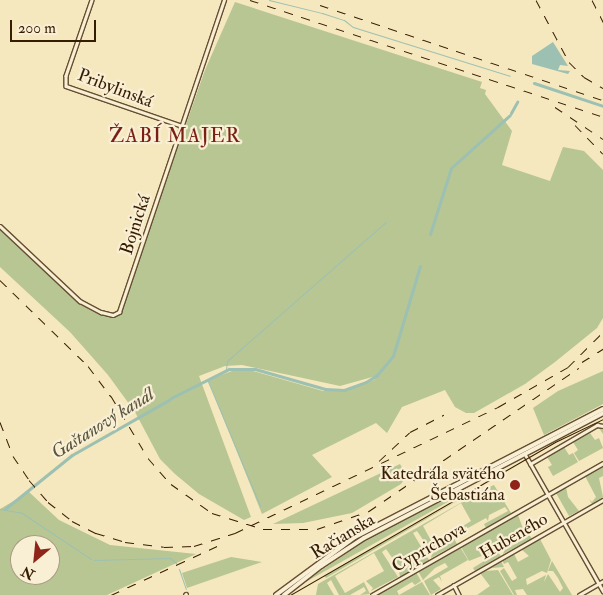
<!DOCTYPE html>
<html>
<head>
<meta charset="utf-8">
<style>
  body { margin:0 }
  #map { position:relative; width:603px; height:595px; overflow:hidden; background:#f5e7be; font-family:"IM FELL Double Pica",serif }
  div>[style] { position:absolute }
  .green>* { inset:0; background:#b8c694 }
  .water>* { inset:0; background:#9cc0b1 }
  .stream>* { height:1px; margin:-0.5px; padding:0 0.5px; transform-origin:0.5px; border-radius:0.5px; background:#9cc0b1 }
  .canal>* { height:3px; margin:-1.5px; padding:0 1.5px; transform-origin:1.5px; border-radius:1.5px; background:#9cc0b1 }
  .roads { filter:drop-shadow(1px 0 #664f30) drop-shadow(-1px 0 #664f30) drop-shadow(0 1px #664f30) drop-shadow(0 -1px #664f30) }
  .street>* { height:2.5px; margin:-1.25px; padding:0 1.25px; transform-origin:1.25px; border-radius:1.25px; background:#f8efd5 }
  .secondary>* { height:4px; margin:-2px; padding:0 2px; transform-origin:2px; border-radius:2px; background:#f8efd5 }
  .tram>* { height:1px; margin:-0.5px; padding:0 0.5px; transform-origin:0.5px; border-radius:0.5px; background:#361c00 }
  .rail>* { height:1px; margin-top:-0.5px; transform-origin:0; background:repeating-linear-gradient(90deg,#361c00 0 9px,transparent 0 18px) }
  .dots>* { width:14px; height:14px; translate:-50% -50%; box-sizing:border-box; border:2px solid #f8efd5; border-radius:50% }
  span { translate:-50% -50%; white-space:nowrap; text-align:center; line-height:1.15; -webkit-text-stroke:4.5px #f8efd5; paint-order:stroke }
  .street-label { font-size:18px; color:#361c00 }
  .poi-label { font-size:18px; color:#361c00 }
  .right { translate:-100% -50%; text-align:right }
  .water-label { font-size:19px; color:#5a553e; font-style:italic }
  .quarter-label { font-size:20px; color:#7a1f14; letter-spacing:1px }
  .north { position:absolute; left:10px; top:535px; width:50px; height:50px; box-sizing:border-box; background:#f8efd5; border:1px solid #aa9b80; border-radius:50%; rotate:208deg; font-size:14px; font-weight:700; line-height:20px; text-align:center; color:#361c00 }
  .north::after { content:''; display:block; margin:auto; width:18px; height:22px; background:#8f2418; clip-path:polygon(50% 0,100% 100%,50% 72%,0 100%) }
  .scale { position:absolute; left:10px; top:20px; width:86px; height:22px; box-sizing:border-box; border:2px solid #361c00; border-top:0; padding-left:6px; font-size:15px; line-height:18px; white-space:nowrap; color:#361c00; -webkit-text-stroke:4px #f8efd5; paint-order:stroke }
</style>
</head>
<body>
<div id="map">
  <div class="green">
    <div style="clip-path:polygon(235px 2px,482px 82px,480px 88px,486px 90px,485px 94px,512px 131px,502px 165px,550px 181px,563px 147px,584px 151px,603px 170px,603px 318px,597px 328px,555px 362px,525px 384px,474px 413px,466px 413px,455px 407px,445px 390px,402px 407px,387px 433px,376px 423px,312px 455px,332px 477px,262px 514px,208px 380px,232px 371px,253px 371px,323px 391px,345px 391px,374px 380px,394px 356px,402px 328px,393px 356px,376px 376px,340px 386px,242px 365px,225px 366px,199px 376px,251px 517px,244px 520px,199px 494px,175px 474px,160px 459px,135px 412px,108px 375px,70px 332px,0 267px,0 227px,85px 306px,112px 315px,121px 309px,205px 70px)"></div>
    <div style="clip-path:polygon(603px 371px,603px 404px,544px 435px,533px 408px,558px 391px)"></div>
    <div style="clip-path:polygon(598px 426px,603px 428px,603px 434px,599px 428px,590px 433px,595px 440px,599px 438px,603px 448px,579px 461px,574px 453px,578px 450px,573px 442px,568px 443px)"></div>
    <div style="clip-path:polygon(567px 443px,564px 447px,569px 455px,573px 453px,578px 462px,553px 476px,548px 467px,552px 465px,547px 457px,542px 458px)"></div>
    <div style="clip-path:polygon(400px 464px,407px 476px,401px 484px,352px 513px,303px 523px,273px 524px)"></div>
    <div style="clip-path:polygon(603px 466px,603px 476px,599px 478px,603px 497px,592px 504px,589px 499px,592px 502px,596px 497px,585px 476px)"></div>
    <div style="clip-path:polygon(494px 485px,511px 513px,486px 528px,484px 524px,508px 511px,505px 507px,489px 515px,488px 521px,486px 518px,457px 534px,453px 532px,471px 521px,461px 503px,423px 526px,433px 544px,451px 533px,457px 544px,431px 558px,432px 553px,417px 531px,413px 533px,429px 560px,400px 577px,398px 566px,386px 549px,382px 552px,398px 577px,371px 591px,373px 588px,366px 581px,384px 571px,374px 553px,335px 576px,345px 593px,364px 582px,370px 594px,360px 595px,366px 591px,364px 587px,350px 595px,339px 595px,331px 580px,327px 583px,334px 595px,316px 595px,318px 584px,485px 489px)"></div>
    <div style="clip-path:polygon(566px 487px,568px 497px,579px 511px,569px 516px,556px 493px)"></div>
    <div style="clip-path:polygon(evenodd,29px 492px,59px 520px,110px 545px,196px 554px,107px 595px,0 595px,0 509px,29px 492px,20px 545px,50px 545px,50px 575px,20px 575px,20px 545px)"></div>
    <div style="clip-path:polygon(459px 492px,462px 494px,295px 588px,372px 536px)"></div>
    <div style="clip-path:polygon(464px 497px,326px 578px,324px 576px,339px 567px)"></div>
    <div style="clip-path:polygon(518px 515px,525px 534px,528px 533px,532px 539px,526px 542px,521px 534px,505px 544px,508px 548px,524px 539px,526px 542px,503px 554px,505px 549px,503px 544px,497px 547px,495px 549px,501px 556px,475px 571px,473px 568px,492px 556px,489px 553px,469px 561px,461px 547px)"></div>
    <div style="clip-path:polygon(540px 539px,551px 560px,547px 573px,542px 571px,526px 579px,527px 585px,546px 575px,544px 582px,548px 574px,560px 592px,563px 588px,558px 578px,553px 571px,548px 571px,552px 561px,572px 595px,527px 595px,523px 589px,515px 590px,517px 595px,514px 595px,500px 571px,504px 568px,512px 581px,517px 578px,508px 562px,504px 564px,502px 560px,514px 554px,518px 562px,529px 556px,521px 549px)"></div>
    <div style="clip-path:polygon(460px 547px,468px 560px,440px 576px,442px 582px,439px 577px,433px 580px,441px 589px,431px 595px,424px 581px,448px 567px,445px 563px,435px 568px,423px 580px,418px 571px)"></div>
    <div style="clip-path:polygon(231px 557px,262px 562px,187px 588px,182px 573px)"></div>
    <div style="clip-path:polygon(501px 561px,504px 567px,492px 568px,486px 571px,498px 570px,513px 595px,477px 595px,490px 586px,480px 573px)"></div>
    <div style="clip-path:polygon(416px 572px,421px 581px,415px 585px,412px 582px,397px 591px,399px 595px,422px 582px,430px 595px,376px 595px)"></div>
  </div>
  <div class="water">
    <div style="clip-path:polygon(553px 42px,568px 66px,560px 65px,558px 70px,570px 71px,568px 74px,532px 64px,532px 56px)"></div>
  </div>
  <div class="stream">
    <div style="left:269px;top:0;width:55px;rotate:13.8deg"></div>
    <div style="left:322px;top:13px;width:23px;rotate:18deg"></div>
    <div style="left:344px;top:20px;width:11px;rotate:38deg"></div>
    <div style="left:353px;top:27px;width:164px;rotate:17.3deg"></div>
    <div style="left:226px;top:370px;width:9px;rotate:-84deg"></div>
    <div style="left:227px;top:361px;width:211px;rotate:-41.2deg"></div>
    <div style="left:207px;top:379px;width:138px;rotate:67.3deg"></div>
    <div style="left:0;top:509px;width:22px;rotate:10deg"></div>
    <div style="left:22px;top:513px;width:83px;rotate:33.7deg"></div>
    <div style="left:94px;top:560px;width:76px;rotate:-1.5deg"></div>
    <div style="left:170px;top:558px;width:8px;rotate:40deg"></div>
    <div style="left:179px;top:569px;width:21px;rotate:71deg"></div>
  </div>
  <div class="canal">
    <div style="left:534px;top:83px;width:73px;rotate:18.4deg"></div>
    <div style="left:511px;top:113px;width:13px;rotate:-61deg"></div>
    <div style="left:430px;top:234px;width:69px;rotate:-72.3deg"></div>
    <div style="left:451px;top:168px;width:79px;rotate:-41.9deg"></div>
    <div style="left:171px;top:398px;width:65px;rotate:-26.6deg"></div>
    <div style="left:229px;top:369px;width:26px"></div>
    <div style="left:255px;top:369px;width:73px;rotate:15.9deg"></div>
    <div style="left:325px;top:389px;width:19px;rotate:3deg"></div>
    <div style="left:344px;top:390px;width:23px;rotate:-20deg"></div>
    <div style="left:366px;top:382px;width:13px;rotate:-32deg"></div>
    <div style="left:377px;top:375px;width:25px;rotate:-50deg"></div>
    <div style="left:393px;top:356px;width:94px;rotate:-73.3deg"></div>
    <div style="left:5px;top:509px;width:86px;rotate:-38.9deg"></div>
    <div style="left:72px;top:455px;width:112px;rotate:-29.6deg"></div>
  </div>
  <div class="roads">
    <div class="street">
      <div style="left:92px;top:0;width:80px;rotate:108.9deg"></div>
      <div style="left:66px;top:76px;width:10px;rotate:90deg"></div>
      <div style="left:66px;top:86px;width:123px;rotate:19deg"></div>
      <div style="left:0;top:226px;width:110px;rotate:43.2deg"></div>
      <div style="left:80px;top:301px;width:24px;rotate:28deg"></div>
      <div style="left:101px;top:312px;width:12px;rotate:14deg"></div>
      <div style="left:113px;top:315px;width:7px;rotate:-27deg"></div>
      <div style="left:119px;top:312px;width:329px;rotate:-71.4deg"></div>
      <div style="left:525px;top:454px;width:158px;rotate:60.3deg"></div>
      <div style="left:530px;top:464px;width:78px;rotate:-30.2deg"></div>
      <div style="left:597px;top:425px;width:6px;rotate:9deg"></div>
      <div style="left:454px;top:585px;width:11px;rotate:63deg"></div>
      <div style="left:185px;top:595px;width:1px;rotate:-45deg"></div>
      <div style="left:372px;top:595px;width:266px;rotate:-29.7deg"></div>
      <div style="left:437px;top:595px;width:191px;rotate:-29.8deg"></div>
      <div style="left:579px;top:595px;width:28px;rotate:-30deg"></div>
    </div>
    <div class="secondary">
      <div style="left:276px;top:595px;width:98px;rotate:-36.3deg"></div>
      <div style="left:355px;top:537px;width:279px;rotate:-27.3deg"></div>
      <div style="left:284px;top:595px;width:47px;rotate:-38.1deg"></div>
      <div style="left:321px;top:566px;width:51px;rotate:-33.1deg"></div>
      <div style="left:364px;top:538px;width:270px;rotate:-27.6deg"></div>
    </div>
  </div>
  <div class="tram">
    <div style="left:290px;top:595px;width:308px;rotate:-30deg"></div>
    <div style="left:557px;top:441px;width:51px;rotate:-25.6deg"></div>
  </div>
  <div class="rail">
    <div style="left:250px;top:0;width:372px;rotate:18.3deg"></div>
    <div style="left:536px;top:0;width:70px;rotate:62deg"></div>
    <div style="left:569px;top:62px;width:21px;rotate:45deg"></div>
    <div style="left:584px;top:77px;width:22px;rotate:30deg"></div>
    <div style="left:592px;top:0;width:25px;rotate:63deg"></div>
    <div style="left:320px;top:5px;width:299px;rotate:18.6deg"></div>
    <div style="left:555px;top:107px;width:58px;rotate:33.7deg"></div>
    <div style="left:575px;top:125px;width:40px;rotate:46deg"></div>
    <div style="left:0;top:280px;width:123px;rotate:44.3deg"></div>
    <div style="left:88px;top:366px;width:38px;rotate:53deg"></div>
    <div style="left:111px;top:396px;width:72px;rotate:59.2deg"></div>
    <div style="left:148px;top:458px;width:35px;rotate:49deg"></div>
    <div style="left:171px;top:484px;width:50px;rotate:35.3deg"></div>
    <div style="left:212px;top:513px;width:53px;rotate:17.4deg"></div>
    <div style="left:263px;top:529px;width:54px"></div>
    <div style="left:317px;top:529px;width:55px;rotate:-19.1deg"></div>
    <div style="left:369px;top:511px;width:254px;rotate:-34.3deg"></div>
    <div style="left:582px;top:362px;width:25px;rotate:-32deg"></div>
    <div style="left:0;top:422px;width:36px;rotate:69deg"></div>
    <div style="left:13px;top:456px;width:29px;rotate:56deg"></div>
    <div style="left:29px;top:480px;width:29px;rotate:49deg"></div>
    <div style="left:48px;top:502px;width:31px;rotate:38deg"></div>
    <div style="left:72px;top:521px;width:27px;rotate:27deg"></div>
    <div style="left:96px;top:533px;width:30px;rotate:17deg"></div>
    <div style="left:125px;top:542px;width:39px;rotate:7deg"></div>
    <div style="left:164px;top:547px;width:30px;rotate:-2deg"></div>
    <div style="left:194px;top:546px;width:43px;rotate:-17.6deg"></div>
    <div style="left:235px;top:533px;width:292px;rotate:-25.6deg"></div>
    <div style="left:498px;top:407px;width:81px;rotate:-29.7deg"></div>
    <div style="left:568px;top:367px;width:49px;rotate:-45deg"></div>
    <div style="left:379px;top:461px;width:42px;rotate:-43.1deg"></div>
    <div style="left:410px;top:432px;width:38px;rotate:-27deg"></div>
    <div style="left:111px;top:595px;width:117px;rotate:-24.8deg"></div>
  </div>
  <div class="dots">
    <div style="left:515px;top:485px;background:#8f2418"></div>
  </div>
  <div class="street-label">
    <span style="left:115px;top:89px;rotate:21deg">Pribylinská</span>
    <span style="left:136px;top:225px;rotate:-72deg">Bojnická</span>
    <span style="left:343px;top:537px;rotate:-31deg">Račianska</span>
    <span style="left:514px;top:537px;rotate:-30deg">Hubeného</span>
    <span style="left:429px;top:548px;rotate:-30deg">Cyprichova</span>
  </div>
  <div class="poi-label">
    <span class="right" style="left:505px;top:485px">Katedrála svätého<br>Šebastiána</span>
  </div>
  <div class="water-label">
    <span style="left:103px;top:424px;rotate:-32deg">Gaštanový kanál</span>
  </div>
  <div class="quarter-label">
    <span style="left:175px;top:135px">ŽABÍ MAJER</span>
  </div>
  <div class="north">N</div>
  <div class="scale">200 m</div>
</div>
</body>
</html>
